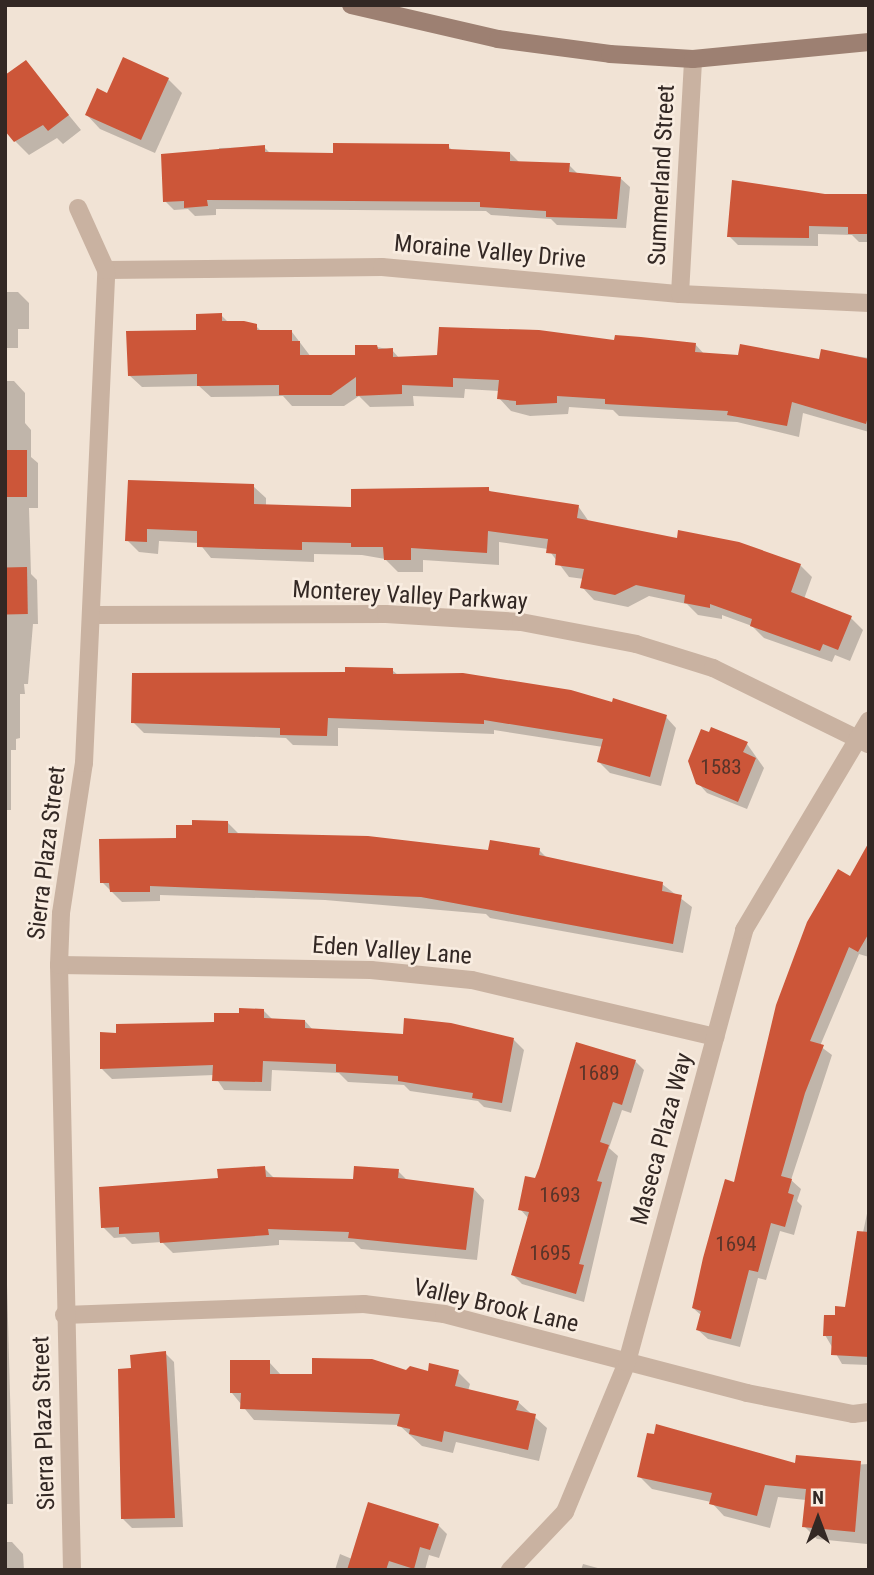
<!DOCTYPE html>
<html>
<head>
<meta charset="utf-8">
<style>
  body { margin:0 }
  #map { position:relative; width:874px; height:1575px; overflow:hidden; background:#f1e3d5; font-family:"Roboto Condensed",sans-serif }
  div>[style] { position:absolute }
  .shadow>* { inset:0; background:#0003 }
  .building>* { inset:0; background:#cc5639; transform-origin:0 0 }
  .street>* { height:18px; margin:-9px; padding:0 9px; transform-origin:9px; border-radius:9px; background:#c9b2a1 }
  .secondary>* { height:18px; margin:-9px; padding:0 9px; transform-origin:9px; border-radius:9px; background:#9d8072 }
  span { translate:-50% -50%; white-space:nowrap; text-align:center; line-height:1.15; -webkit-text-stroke:5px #f9ede1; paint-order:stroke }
  .number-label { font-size:21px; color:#593429 }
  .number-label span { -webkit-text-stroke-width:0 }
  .street-label { font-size:24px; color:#332824 }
  .frame { position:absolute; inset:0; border:7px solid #332824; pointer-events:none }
  .north { position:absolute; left:783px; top:1484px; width:70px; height:70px; -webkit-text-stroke:5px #f9ede1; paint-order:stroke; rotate:0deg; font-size:19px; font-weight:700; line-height:28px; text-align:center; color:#332824 }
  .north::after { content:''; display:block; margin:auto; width:24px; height:32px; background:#332824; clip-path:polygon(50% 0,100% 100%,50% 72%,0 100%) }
</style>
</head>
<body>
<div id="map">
  <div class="shadow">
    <div style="clip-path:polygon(25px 62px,81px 130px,63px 144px,57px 138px,29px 155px,15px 141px)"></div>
    <div style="clip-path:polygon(168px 79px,182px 93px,155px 153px,100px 129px,87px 115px,108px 95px)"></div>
    <div style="clip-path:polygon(448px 146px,453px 151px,510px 153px,520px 163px,569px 165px,578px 174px,620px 178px,630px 187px,626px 228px,557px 225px,551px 219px,491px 215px,486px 211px,216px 209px,216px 215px,195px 216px,188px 209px,174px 210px,165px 201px,219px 153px,219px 148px,264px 147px,271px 154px,335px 154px)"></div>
    <div style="clip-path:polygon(825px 196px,869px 196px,869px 242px,859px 242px,852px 235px,818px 234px,818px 246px,738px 245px,729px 236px)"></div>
    <div style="clip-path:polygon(5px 292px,18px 292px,29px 303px,29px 329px,18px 329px,18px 348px,5px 348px)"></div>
    <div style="clip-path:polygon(221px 315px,229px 323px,256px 326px,262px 332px,292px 332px,311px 357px,357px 357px,377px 347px,392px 350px,400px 359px,615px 342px,695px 344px,705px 355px,820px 361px,822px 351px,869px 358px,869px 432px,803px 413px,799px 437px,737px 422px,619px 416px,613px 410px,569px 407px,568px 414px,530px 416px,511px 411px,499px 398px,499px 391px,465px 389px,464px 398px,413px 396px,414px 406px,370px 407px,359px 396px,344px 406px,292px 406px,283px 396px,211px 397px,199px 386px,142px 387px,129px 375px)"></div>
    <div style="clip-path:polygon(5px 381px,14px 381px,25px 393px,25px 423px,31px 430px,31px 457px,38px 463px,38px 508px,29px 508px,31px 574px,37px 580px,38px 624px,33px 624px,28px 684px,24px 684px,25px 694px,20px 694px,20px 738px,16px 739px,16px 750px,11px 750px,11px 810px,5px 810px)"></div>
    <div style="clip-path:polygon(129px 482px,253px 486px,266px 498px,266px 506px,353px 508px,488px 489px,493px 494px,578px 506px,590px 523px,800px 565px,812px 577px,804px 599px,851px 618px,863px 630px,850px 661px,835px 655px,832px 662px,764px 638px,752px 626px,722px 615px,722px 619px,698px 615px,687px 604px,649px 596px,628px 607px,594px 600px,582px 587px,584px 579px,569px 577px,548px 549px,499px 542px,499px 565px,423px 560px,423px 572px,398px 572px,385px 559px,362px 555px,314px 554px,314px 562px,211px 558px,199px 543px,159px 541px,158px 554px,139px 552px,127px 540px)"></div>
    <div style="clip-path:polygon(392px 670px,398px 675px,666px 717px,676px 728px,661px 786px,610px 773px,599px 762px,603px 747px,494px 730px,494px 734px,338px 728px,338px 746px,293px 745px,286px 738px,144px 733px,133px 722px,347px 674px)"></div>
    <div style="clip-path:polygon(710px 735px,747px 744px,764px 768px,747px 809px,707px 793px,698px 783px)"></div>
    <div style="clip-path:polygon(228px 823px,238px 833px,489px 852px,539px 850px,547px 858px,662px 884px,692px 907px,683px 953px,490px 918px,486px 914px,325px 900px,160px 895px,160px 901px,122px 902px,102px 882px,177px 840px)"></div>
    <div style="clip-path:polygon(869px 846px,869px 957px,859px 954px,820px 1046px,832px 1055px,791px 1180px,801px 1189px,797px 1201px,802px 1206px,794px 1235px,780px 1231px,766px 1280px,758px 1278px,740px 1347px,708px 1339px,698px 1330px,702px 1316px,693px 1308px,851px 878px)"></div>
    <div style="clip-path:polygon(264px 1011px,273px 1020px,305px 1021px,313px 1030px,514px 1040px,524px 1050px,511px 1112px,484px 1107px,478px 1101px,410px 1091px,404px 1085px,348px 1082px,339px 1073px,272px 1070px,271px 1091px,224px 1090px,214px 1075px,112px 1079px,102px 1069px,118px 1034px,216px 1024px)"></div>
    <div style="clip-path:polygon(635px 1061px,644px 1070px,631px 1113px,622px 1110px,609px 1148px,618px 1156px,584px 1302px,522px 1284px,513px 1275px,529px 1219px,520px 1209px,536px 1180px)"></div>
    <div style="clip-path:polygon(264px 1168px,275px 1179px,354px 1181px,398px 1171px,408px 1181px,474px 1189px,484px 1200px,477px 1260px,361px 1249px,354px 1242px,279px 1240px,279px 1245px,173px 1253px,162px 1242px,132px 1244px,125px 1237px,114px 1238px,103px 1227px,219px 1180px)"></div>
    <div style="clip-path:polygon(869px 1204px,869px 1365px,842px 1364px,825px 1335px,847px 1309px)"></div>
    <div style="clip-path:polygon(5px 1282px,7px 1284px,13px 1504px,5px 1504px)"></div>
    <div style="clip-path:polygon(165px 1353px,174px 1362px,183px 1527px,132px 1528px,123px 1519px,133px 1370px)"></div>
    <div style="clip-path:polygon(269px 1362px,281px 1375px,458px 1372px,470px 1384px,468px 1391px,518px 1402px,547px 1428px,539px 1461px,456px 1442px,453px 1453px,422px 1446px,399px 1425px,254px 1420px,232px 1393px)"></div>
    <div style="clip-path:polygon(869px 1464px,867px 1544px,817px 1539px,804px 1526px,806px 1500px,778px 1497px,770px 1528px,724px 1516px,711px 1502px,652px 1489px,639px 1476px)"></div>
    <div style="clip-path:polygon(438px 1525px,447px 1534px,439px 1558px,429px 1555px,425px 1570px,335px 1570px,340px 1554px,352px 1559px)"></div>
    <div style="clip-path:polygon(5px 1542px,12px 1542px,23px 1554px,24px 1570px,5px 1570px)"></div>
    <div style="clip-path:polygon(583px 1564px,605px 1570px,581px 1570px)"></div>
  </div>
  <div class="building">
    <div style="clip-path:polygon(123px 57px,169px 78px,141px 140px,85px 115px,97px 88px,107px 93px)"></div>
    <div style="clip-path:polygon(26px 60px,69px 115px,48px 131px,43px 125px,14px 142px,5px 131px,5px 75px)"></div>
    <div style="clip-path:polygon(333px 143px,449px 144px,449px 149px,510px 152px,510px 161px,570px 163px,569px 172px,621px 177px,617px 219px,546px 217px,546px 211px,480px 207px,480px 202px,207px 200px,208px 206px,184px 208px,184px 201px,163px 202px,161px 154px,265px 145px,265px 152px,333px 153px)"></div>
    <div style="clip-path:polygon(732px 180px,825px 194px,869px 194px,869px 234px,848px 234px,848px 227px,809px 226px,809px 238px,727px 237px)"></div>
    <div style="clip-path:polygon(222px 313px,222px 321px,244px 321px,257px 324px,257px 330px,292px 330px,292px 341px,300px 341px,300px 355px,355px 355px,355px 345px,377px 345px,378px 349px,393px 348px,393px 357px,437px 355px,439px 327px,539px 330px,614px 340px,615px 335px,641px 337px,696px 343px,695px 352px,738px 355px,740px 344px,819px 359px,821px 349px,869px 359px,869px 412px,866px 424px,792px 402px,787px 426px,727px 415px,728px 411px,605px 404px,605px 399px,557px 396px,557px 403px,516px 405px,516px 401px,497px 399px,499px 380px,453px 378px,453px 387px,402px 385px,402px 394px,356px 396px,356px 377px,331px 395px,279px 395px,279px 385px,197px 386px,197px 374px,128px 376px,126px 331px,196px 330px,196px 314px)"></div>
    <div style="left:5px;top:450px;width:22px;height:47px"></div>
    <div style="clip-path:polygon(128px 480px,254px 484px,254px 504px,351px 507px,351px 489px,489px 487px,489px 491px,579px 505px,577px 518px,677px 538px,678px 530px,739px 542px,801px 564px,791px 592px,852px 616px,838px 650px,823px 644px,820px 651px,750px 626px,752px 619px,710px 604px,710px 608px,684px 603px,685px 595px,636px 585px,615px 595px,580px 588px,584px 569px,555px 565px,556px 554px,546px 553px,548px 539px,488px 531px,487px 553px,411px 548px,411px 560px,384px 560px,383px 547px,351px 547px,351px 543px,302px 542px,302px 550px,197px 547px,197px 531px,147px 529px,147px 542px,125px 541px)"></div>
    <div style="left:27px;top:567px;width:47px;height:22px;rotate:89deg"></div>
    <div style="clip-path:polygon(345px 667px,393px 668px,393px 674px,463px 673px,571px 690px,612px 702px,613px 698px,667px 715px,650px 777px,597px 762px,603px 739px,484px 720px,484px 724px,328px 718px,327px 736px,280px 735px,280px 728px,131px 723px,132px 673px,345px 672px)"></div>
    <div style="clip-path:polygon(711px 727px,748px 742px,743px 752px,756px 758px,738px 802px,696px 784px,688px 761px,701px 729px,709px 732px)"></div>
    <div style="clip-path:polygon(192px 820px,228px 821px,228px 833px,368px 836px,488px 850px,490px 840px,540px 848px,539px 855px,663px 882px,662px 891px,682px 895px,673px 944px,421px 897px,150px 886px,150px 892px,110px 892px,109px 883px,100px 883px,99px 839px,176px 838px,176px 825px,192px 825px)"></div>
    <div style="clip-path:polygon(869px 842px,869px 933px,858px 952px,849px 947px,810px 1041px,824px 1045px,805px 1093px,781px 1176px,792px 1179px,788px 1193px,794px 1195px,785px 1227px,771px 1223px,758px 1272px,749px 1270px,731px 1339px,696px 1330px,701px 1311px,692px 1308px,703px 1258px,725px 1179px,734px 1182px,776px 1005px,807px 922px,838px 869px,850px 876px)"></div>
    <div style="clip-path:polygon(239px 1008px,264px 1009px,264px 1018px,305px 1020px,305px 1028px,403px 1034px,404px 1018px,451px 1023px,514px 1038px,502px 1103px,472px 1098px,473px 1093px,398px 1081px,398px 1076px,336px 1072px,336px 1064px,263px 1061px,262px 1082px,212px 1081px,213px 1065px,100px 1069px,100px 1032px,116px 1033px,116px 1024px,214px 1022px,214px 1013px,239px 1013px)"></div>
    <div style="clip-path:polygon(576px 1042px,636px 1060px,622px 1105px,613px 1102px,600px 1142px,609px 1145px,597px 1181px,602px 1182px,579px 1264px,584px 1265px,576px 1294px,511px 1275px,529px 1212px,518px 1210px,525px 1176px,535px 1178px,539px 1168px)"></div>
    <div style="clip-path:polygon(265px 1166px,266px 1177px,353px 1179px,354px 1166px,399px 1169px,398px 1178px,474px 1188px,466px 1250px,348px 1238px,349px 1232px,268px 1229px,269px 1235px,160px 1243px,159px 1232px,119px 1234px,119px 1227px,101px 1228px,99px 1187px,218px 1178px,217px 1169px)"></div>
    <div style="clip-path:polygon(857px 1231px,869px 1232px,869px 1357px,831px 1355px,832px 1336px,823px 1336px,824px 1315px,835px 1315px,835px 1306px,845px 1307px)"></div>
    <div style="clip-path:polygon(166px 1351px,175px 1518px,121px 1519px,118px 1369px,131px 1368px,130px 1355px)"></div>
    <div style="clip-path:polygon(312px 1358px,372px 1359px,406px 1370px,410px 1366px,428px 1371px,429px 1363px,459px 1370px,455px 1386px,519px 1401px,516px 1410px,536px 1414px,528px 1450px,444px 1431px,442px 1442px,409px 1434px,410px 1429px,397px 1426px,400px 1414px,240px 1409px,241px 1393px,230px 1393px,230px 1360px,270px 1360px,270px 1374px,312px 1374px)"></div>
    <div style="clip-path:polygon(656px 1424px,795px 1463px,796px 1455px,861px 1461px,855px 1532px,802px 1527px,806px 1489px,765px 1485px,757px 1516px,709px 1504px,712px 1493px,637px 1477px,647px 1433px,654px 1434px)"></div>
    <div style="clip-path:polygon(368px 1502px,439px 1524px,430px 1550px,420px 1547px,414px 1569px,389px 1561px,386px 1570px,347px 1570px)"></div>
  </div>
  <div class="street">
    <div style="left:106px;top:270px;width:276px;rotate:-0.6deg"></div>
    <div style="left:382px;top:267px;width:299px;rotate:5.2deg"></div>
    <div style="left:680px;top:294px;width:189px;rotate:2.7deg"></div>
    <div style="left:680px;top:294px;width:235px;rotate:-86.8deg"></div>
    <div style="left:94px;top:615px;width:292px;rotate:-0.2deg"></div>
    <div style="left:386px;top:614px;width:135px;rotate:3.4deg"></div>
    <div style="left:521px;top:622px;width:117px;rotate:10.8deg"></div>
    <div style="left:636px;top:644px;width:81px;rotate:17.3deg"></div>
    <div style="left:713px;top:668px;width:173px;rotate:26.1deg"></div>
    <div style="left:59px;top:965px;width:312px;rotate:0.9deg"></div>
    <div style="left:371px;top:970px;width:101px;rotate:5.7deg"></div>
    <div style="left:472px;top:980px;width:250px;rotate:13.2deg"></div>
    <div style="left:64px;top:1315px;width:300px;rotate:-2.1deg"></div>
    <div style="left:364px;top:1304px;width:81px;rotate:7.1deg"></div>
    <div style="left:444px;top:1314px;width:313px;rotate:14.6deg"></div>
    <div style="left:747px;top:1393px;width:108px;rotate:11.2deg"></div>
    <div style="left:853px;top:1414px;width:16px;rotate:-7deg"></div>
    <div style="left:72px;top:1570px;width:605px;rotate:-91.23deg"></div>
    <div style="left:59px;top:965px;width:52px;rotate:-87.8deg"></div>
    <div style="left:61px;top:913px;width:152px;rotate:-81.3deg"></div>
    <div style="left:84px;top:763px;width:493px;rotate:-87.4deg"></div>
    <div style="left:106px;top:270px;width:68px;rotate:-114.3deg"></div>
    <div style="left:510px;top:1570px;width:80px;rotate:-46.5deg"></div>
    <div style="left:565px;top:1512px;width:162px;rotate:-67.5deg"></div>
    <div style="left:627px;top:1362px;width:448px;rotate:-74.8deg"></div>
    <div style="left:744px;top:930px;width:244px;rotate:-59.2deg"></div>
  </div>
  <div class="secondary">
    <div style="left:351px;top:5px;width:151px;rotate:13deg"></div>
    <div style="left:498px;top:39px;width:113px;rotate:7.6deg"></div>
    <div style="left:610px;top:54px;width:83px;rotate:3.4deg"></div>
    <div style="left:693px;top:59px;width:177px;rotate:-5.5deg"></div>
  </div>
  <div class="number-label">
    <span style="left:721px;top:767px">1583</span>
    <span style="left:599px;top:1073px">1689</span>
    <span style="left:560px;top:1195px">1693</span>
    <span style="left:736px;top:1244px">1694</span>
    <span style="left:550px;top:1253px">1695</span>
  </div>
  <div class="street-label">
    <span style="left:662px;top:175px;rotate:-87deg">Summerland Street</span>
    <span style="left:490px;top:252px;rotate:5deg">Moraine Valley Drive</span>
    <span style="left:410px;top:596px;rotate:3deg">Monterey Valley Parkway</span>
    <span style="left:47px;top:853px;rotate:-83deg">Sierra Plaza Street</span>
    <span style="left:392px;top:951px;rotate:4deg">Eden Valley Lane</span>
    <span style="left:662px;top:1139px;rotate:-75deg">Maseca Plaza Way</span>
    <span style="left:496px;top:1306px;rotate:13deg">Valley Brook Lane</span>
    <span style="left:44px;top:1423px;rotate:-92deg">Sierra Plaza Street</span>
  </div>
  <div class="frame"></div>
  <div class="north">N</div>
</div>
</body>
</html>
